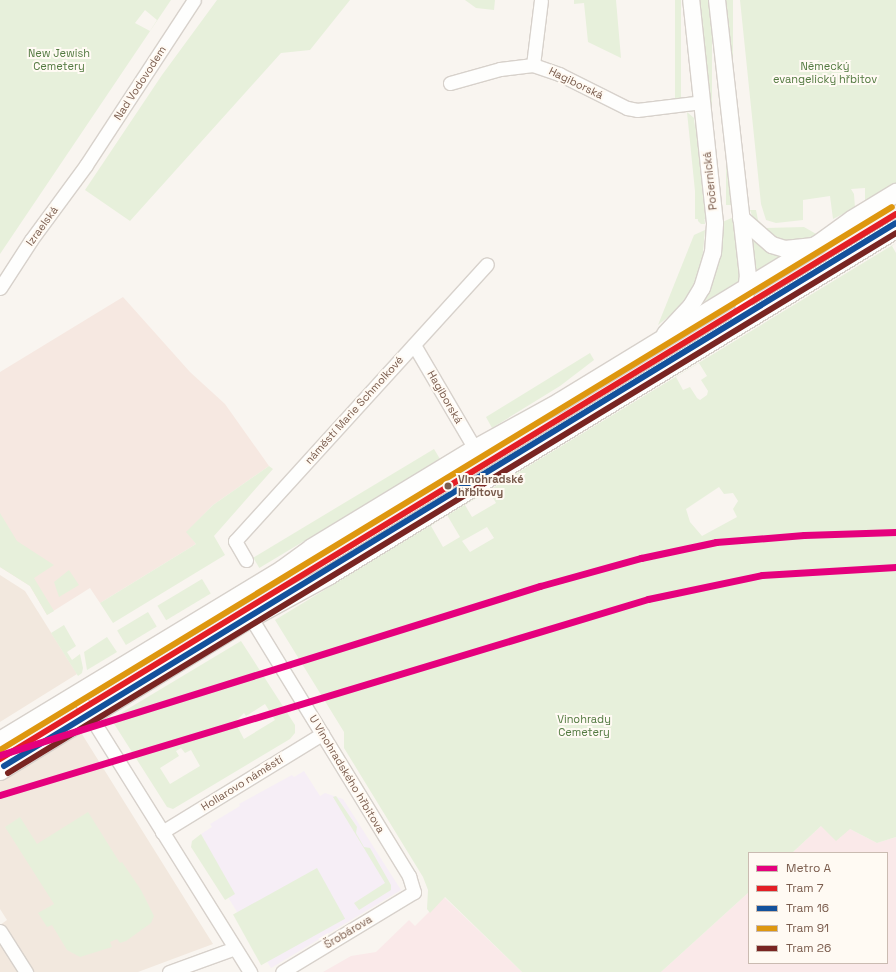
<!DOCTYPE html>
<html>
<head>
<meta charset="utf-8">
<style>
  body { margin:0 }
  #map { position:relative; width:896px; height:972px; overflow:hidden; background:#f9f5f0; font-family:"Space Grotesk",sans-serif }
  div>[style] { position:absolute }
  .residential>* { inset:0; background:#f2e8de }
  .commercial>* { inset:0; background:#f6e8e1 }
  .education>* { inset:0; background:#f6eef6 }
  .medical>* { inset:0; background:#fae9e9 }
  .green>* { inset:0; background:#e7f0db; transform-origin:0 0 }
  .roads { filter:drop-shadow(1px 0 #d7d1cb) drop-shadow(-1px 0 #d7d1cb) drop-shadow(0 1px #d7d1cb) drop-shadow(0 -1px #d7d1cb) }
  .minor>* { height:13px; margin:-6.5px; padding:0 6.5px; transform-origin:6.5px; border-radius:6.5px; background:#fefefd }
  .tertiary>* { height:16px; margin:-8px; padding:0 8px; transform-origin:8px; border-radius:8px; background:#fefefd }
  .secondary>* { height:18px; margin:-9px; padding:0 9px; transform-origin:9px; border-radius:9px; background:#fefefd }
  .tram-1>* { height:6px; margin:-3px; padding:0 3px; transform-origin:3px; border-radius:3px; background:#e31e25 }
  .tram-2>* { height:6px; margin:-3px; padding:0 3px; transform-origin:3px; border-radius:3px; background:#13519c }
  .tram-3>* { height:6px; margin:-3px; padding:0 3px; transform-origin:3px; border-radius:3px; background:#de970f }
  .tram-4>* { height:6px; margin:-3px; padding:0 3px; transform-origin:3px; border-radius:3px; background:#792522 }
  .metro-1>* { height:7px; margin:-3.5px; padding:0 3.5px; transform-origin:3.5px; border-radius:3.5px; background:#e5007d }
  .dots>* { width:11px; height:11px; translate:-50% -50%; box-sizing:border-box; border:2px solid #fffaf3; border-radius:50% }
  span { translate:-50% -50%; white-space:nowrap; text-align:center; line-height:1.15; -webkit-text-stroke:4px #fffaf3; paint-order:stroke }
  .park-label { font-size:11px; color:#537a41 }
  .street-label { font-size:11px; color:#7a5c4d }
  .stop-label { font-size:11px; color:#7a5c4d; font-weight:700 }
  .left { translate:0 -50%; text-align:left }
  .legend { position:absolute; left:748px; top:852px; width:140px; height:112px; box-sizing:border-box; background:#fffaf3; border:1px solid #cabbb1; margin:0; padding:5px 7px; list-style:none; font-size:12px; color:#7a5c4d }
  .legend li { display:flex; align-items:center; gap:8px; height:20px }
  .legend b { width:20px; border:1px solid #cabbb1 }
</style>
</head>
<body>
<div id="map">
  <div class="residential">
    <div style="clip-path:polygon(0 575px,25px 591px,77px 674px,0 722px)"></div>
    <div style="clip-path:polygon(80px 731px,213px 944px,138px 972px,0 972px,0 925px,7px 920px,0 909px,0 779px)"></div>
  </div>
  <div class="commercial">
    <div style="clip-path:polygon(123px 297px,190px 372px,225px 404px,269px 466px,213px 505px,187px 532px,196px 544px,100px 603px,90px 588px,47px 615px,30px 586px,0 567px,0 372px)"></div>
  </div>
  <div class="education">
    <div style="clip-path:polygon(304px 771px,320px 796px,325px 793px,343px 799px,401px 890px,271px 968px,197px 846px,205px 841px,201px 834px,212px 827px,210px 824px,240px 806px,239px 804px,292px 775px,294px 777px)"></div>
  </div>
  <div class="medical">
    <div style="clip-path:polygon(821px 826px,850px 829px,877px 843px,896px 837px,896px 972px,661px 972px,749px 892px,749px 963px,887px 963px,887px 853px,792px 853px)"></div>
    <div style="clip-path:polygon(444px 897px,522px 972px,323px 972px,351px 956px,376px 952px,409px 920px,415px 926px)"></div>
  </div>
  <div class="green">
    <div style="clip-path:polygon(evenodd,0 0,171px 0,0 254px,0 0,145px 10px,157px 20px,150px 31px,135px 23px,145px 10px)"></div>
    <div style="clip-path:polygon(217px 0,350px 0,310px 50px,281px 53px,130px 221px,85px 190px,162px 75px)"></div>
    <div style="clip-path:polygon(465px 0,495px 0,494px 10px,476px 8px)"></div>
    <div style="clip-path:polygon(574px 0,616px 0,621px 58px,588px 42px,584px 3px,574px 4px)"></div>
    <div style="left:675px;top:0;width:6px;height:98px"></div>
    <div style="left:695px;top:0;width:17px;height:219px"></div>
    <div style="left:726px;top:0;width:7px;height:205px"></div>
    <div style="clip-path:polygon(740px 0,896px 0,896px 183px,865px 201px,865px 188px,851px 189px,854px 194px,855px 208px,833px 219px,830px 196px,803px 200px,803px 220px,776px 223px,766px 220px,761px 204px)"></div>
    <div style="clip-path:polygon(687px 112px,694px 118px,705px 224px,701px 224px,698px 221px)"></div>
    <div style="clip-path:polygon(750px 210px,756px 210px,758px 220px,766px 228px,804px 227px,818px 235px,812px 239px,790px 242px,773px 238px,753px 218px)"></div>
    <div style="clip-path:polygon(736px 216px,742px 274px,740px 282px,704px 302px,718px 224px)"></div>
    <div style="clip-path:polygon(705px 230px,702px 264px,696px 283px,677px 310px,658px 325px,694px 235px)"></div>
    <div style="clip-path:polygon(754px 239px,781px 254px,782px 257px,761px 270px,755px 269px,751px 240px)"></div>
    <div style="clip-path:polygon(evenodd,896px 243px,892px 246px,896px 253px,896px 837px,877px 843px,850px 829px,836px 841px,821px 826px,792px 853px,749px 853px,749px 892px,661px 972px,522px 972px,445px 897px,430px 913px,427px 909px,428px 890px,423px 877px,344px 748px,344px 732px,275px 620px,896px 243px,699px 363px,707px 376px,701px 380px,708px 391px,707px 395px,700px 400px,697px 398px,690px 387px,683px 390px,676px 377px,699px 363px,896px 243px,719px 487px,724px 494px,733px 493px,738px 501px,733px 509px,737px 517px,702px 536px,690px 522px,686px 509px,719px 487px,896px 243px,489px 491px,496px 503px,472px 517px,465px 505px,489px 491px,896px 243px,447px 515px,460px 537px,443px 547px,431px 526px,447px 515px,896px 243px,487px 527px,494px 538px,470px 552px,462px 541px,487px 527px)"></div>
    <div style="clip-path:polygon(590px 353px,594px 360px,560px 386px,492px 428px,486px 417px)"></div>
    <div style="left:434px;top:449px;width:12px;height:211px;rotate:59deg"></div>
    <div style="clip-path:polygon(269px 466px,273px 469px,214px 536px,225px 555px,113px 623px,100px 603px,196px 544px,186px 532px,213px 505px)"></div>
    <div style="clip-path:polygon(0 513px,17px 541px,54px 565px,34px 578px,54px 611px,47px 615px,30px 586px,0 567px)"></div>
    <div style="clip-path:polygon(69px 570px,79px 585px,59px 597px,54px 582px)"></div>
    <div style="left:202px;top:579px;width:17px;height:52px;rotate:59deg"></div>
    <div style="left:148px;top:612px;width:17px;height:36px;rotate:59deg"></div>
    <div style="clip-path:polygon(64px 625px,76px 646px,67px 652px,72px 660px,80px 654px,83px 668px,82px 673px,78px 676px,51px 633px)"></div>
    <div style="clip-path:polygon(107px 637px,117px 652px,87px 670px,84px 652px)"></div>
    <div style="clip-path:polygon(evenodd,241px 641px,295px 725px,295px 733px,290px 739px,173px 809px,167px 807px,111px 719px,241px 641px,265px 704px,275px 720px,244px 739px,235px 722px,244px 713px,246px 716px,265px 704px,241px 641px,181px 748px,185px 753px,191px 750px,200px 766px,170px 784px,160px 768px,179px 756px,176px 751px,181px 748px)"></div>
    <div style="clip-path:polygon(336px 796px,357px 827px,356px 833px,364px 847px,370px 848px,391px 885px,391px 890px,359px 910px,354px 903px,385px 883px,333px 797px)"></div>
    <div style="clip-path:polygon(88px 812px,120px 863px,122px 862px,141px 890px,154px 916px,151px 923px,126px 941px,120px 943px,117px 939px,110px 942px,112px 947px,80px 957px,67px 950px,52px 925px,47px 927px,38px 913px,54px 904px,5px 827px,20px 817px,37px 844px)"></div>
    <div style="clip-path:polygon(201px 834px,235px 894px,225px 900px,191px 847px,192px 841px)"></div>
    <div style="left:317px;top:868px;width:58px;height:96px;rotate:61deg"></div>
  </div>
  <div class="roads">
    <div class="minor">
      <div style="left:533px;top:65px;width:65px;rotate:-83deg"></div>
      <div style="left:450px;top:83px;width:52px;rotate:-15.6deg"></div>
      <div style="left:500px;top:69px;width:33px;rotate:-7deg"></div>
      <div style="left:533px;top:65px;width:28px;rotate:19deg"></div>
      <div style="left:559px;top:74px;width:76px;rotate:26.6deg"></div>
      <div style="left:627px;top:108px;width:10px;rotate:11deg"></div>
      <div style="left:637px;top:110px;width:65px;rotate:-7deg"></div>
      <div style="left:0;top:288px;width:57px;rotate:-57.1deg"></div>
      <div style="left:31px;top:240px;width:93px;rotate:-53.7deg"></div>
      <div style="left:86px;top:165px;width:197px;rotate:-56.8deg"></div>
      <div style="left:414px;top:345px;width:121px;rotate:59.6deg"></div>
      <div style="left:246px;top:560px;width:22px;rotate:-120deg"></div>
      <div style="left:235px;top:541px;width:374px;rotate:-47.7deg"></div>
      <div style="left:251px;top:618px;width:303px;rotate:58.5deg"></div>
      <div style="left:409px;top:876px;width:17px;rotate:73deg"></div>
      <div style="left:414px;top:892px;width:154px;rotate:148.8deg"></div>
      <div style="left:77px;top:695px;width:327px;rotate:58deg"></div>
      <div style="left:162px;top:832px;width:188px;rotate:-31.5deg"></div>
      <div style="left:0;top:931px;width:49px;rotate:57.6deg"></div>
      <div style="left:169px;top:972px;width:70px;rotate:-20deg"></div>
    </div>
    <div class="tertiary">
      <div style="left:717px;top:0;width:277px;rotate:83.6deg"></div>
      <div style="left:748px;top:275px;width:32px;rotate:97deg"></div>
      <div style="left:744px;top:307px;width:19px;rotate:108deg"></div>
      <div style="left:741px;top:218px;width:41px;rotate:41.1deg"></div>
      <div style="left:772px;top:245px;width:14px;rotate:17deg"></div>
      <div style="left:785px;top:249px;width:31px;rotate:-6deg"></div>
      <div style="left:665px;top:334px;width:38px;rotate:-47deg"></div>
      <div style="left:691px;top:306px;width:21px;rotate:-59deg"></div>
      <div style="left:702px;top:288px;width:37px;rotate:-73deg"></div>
      <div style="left:713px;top:253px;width:30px;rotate:-86deg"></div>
      <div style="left:715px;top:223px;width:224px;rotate:-96.1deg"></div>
    </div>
    <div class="secondary">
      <div style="left:0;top:741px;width:330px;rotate:-31.2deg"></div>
      <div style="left:282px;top:570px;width:37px;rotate:-36deg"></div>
      <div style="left:312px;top:548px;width:191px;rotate:-31.3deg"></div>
      <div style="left:475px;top:449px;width:97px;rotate:-28.9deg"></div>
      <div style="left:560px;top:402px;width:300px;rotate:-31.4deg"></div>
      <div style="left:816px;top:246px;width:44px;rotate:-35.8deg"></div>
      <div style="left:852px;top:220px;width:52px;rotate:-31.5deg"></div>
      <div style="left:0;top:771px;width:294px;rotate:-31.4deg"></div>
      <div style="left:251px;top:618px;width:88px;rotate:-28.6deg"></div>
      <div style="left:328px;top:576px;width:666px;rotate:-31.42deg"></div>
    </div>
  </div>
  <div class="tram-1">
    <div style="left:0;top:759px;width:1049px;rotate:-31.31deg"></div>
  </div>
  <div class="tram-2">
    <div style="left:4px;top:766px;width:1044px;rotate:-31.33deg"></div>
  </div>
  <div class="tram-3">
    <div style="left:0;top:750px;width:1044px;rotate:-31.33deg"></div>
  </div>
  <div class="tram-4">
    <div style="left:8px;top:773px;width:1039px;rotate:-31.3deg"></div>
  </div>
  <div class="metro-1">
    <div style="left:0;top:755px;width:566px;rotate:-17.38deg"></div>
    <div style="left:540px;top:586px;width:105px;rotate:-15.5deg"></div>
    <div style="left:641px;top:558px;width:77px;rotate:-12deg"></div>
    <div style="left:716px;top:542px;width:88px;rotate:-4.5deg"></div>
    <div style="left:804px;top:535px;width:92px;rotate:-1.9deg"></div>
    <div style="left:0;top:795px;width:677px;rotate:-16.83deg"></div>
    <div style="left:648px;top:599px;width:116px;rotate:-11.9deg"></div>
    <div style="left:762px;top:575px;width:134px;rotate:-3.4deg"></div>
  </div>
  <div class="dots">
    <div style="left:448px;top:486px;background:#7a5c4d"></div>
  </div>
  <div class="park-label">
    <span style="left:59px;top:60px">New Jewish<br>Cemetery</span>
    <span style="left:825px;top:73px">Německý<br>evangelický hřbitov</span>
    <span style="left:584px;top:726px">Vinohrady<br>Cemetery</span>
  </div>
  <div class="street-label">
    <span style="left:140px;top:83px;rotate:-57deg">Nad Vodovodem</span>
    <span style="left:576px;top:83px;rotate:26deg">Hagiborská</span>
    <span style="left:710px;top:181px;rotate:-96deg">Počernická</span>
    <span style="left:42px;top:226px;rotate:-54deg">Izraelská</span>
    <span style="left:445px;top:397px;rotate:60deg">Hagiborská</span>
    <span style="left:354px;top:410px;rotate:-48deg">náměstí Marie Schmolkové</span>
    <span style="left:347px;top:774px;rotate:59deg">U Vinohradského hřbitova</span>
    <span style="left:242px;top:783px;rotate:-32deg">Hollarovo náměstí</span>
    <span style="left:348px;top:932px;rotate:-31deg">Šrobárova</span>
  </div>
  <div class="stop-label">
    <span class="left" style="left:458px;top:486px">Vinohradské<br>hřbitovy</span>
  </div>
  <ul class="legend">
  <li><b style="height:5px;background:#e5007d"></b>Metro A</li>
  <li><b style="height:5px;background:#e31e25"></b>Tram 7</li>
  <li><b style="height:5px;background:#13519c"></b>Tram 16</li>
  <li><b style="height:5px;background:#de970f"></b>Tram 91</li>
  <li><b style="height:5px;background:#792522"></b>Tram 26</li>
  </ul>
</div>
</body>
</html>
